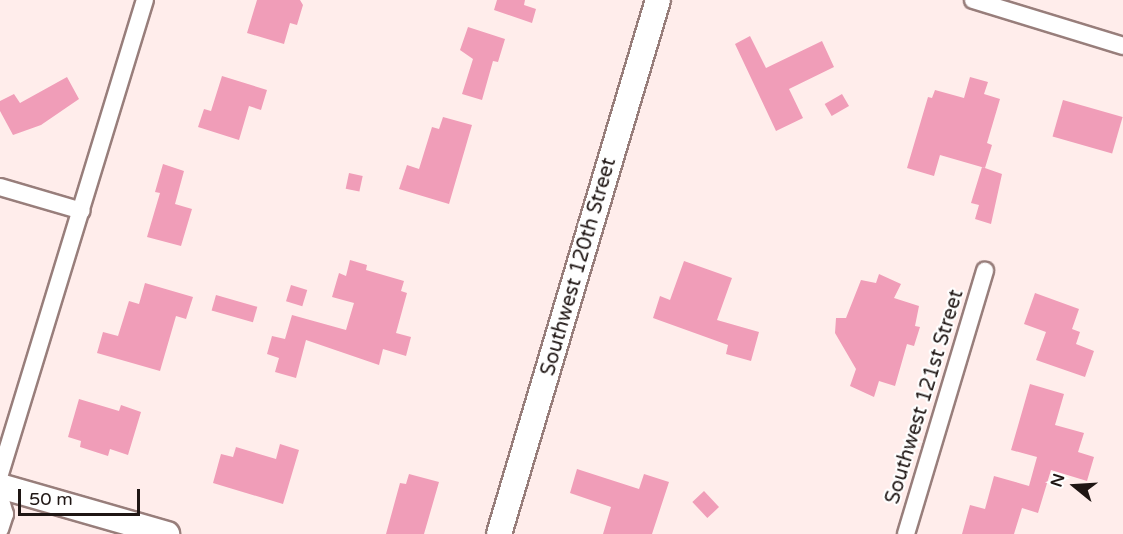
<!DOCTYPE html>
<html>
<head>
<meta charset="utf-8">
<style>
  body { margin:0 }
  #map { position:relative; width:1123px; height:534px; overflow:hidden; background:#ffedeb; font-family:"Varela Round",sans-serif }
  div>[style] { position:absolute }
  .building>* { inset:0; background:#f09db8; transform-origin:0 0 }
  .roads { filter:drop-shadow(2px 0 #987e7b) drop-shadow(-2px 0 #987e7b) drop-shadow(0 2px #987e7b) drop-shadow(0 -2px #987e7b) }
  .street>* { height:16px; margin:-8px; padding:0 8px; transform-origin:8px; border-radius:8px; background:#fff }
  .secondary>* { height:24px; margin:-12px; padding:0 12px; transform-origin:12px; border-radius:12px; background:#fff }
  span { translate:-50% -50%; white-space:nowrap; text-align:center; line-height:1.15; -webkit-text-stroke:4.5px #fff; paint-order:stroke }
  .street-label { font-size:20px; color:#1f1614 }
  .north { position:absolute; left:1045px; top:456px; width:60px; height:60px; -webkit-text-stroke:4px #fff; paint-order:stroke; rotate:288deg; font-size:16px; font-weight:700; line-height:24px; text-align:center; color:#1f1614 }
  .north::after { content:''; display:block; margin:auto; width:21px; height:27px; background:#1f1614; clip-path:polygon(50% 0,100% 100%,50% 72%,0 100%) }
  .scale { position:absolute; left:18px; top:489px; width:122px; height:27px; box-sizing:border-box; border:3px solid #1f1614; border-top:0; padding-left:8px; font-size:18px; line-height:21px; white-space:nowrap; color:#1f1614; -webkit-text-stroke:4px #fff; paint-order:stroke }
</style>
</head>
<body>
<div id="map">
  <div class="building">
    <div style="clip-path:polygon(257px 0,300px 0,303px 5px,297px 25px,290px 23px,284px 44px,247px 33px)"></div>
    <div style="clip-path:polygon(497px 0,525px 0,524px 5px,536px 9px,532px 23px,494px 10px)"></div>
    <div style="clip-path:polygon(468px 27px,505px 39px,498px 62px,493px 61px,482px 100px,462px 94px,473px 59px,460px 50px)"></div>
    <div style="clip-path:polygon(750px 36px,766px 68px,822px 41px,834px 67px,789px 89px,803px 118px,776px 131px,735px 44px)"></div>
    <div style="clip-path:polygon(222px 76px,267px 90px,261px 110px,249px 106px,239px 140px,198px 127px,204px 109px,211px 111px)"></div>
    <div style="clip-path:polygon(67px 77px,79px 99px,41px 125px,13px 135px,0 111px,0 101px,14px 94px,20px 103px)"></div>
    <div style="clip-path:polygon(970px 77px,988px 82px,984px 94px,1000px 99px,987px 143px,992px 145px,985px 168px,940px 155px,934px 176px,907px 168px,928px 97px,932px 98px,935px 90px,964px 98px)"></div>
    <div style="left:842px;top:94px;width:14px;height:20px;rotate:60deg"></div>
    <div style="left:1063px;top:100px;width:62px;height:38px;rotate:16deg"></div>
    <div style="clip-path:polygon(443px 117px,472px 125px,449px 204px,399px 189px,407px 165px,419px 169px,432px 127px,439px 129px)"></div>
    <div style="clip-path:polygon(163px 164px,184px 171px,175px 204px,192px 209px,181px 246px,147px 237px,160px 193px,155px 192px)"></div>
    <div style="clip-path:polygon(982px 167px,1002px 174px,991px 224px,975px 219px,979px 205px,971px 203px)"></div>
    <div style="left:349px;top:173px;width:14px;height:16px;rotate:12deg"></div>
    <div style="clip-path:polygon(350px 260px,367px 265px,366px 270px,404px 281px,401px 291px,407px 293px,396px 333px,411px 337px,406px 356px,383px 349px,379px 365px,306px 340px,296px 378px,275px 372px,279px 358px,267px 354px,272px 336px,285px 339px,292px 315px,346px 330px,354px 303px,332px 297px,339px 273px,346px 276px)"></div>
    <div style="clip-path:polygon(684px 261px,732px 278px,717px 320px,759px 332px,751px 361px,726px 354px,728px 345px,653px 318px,660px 296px,670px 300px)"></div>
    <div style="clip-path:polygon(879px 274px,901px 284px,894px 298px,919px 306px,915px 326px,920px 327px,914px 346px,907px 344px,895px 386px,879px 381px,874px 397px,850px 386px,856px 369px,835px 333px,836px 318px,846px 318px,861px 280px,876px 283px)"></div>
    <div style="clip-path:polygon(145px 283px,193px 297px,186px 319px,176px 316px,160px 371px,97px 353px,103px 332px,118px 336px,129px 301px,139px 304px)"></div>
    <div style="left:291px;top:285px;width:17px;height:17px;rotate:17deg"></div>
    <div style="clip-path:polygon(1035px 293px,1079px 309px,1072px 329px,1080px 332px,1076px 344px,1094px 351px,1085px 377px,1036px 360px,1046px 332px,1024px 324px)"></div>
    <div style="left:216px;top:295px;width:43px;height:16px;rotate:16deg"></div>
    <div style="clip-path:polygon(1030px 384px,1064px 394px,1055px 425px,1084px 433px,1078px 452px,1094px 457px,1087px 481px,1051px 470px,1038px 513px,1022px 508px,1014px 534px,962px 534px,970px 505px,985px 509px,994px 476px,1029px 486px,1037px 457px,1011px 450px)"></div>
    <div style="clip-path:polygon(79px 399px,119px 411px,121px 405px,141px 412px,128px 455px,110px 449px,108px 456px,80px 447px,81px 441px,68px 437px)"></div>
    <div style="clip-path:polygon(280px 444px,299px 450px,283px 504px,213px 483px,221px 454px,233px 457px,236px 447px,276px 459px)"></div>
    <div style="clip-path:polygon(577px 469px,639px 489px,644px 474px,669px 482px,652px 534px,603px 534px,611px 507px,570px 493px)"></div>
    <div style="clip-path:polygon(409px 474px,439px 482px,424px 534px,386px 534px,400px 483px,406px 484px)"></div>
    <div style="left:704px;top:491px;width:22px;height:16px;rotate:47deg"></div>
  </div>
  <div class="roads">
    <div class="street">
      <div style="left:973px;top:0;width:157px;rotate:17deg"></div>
      <div style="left:0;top:187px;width:85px;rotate:16.3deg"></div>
      <div style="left:0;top:474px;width:496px;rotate:-73deg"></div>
      <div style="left:0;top:497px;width:18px;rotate:74deg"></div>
      <div style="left:5px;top:514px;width:16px;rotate:108deg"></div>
      <div style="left:906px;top:534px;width:275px;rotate:-73.3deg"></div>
    </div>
    <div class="secondary">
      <div style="left:0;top:486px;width:174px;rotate:16deg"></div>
      <div style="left:499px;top:534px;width:557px;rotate:-73.42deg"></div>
    </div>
  </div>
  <div class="street-label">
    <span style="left:579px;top:267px;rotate:-74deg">Southwest 120th Street</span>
    <span style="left:925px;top:397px;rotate:-73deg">Southwest 121st Street</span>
  </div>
  <div class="north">N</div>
  <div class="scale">50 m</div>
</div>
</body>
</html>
